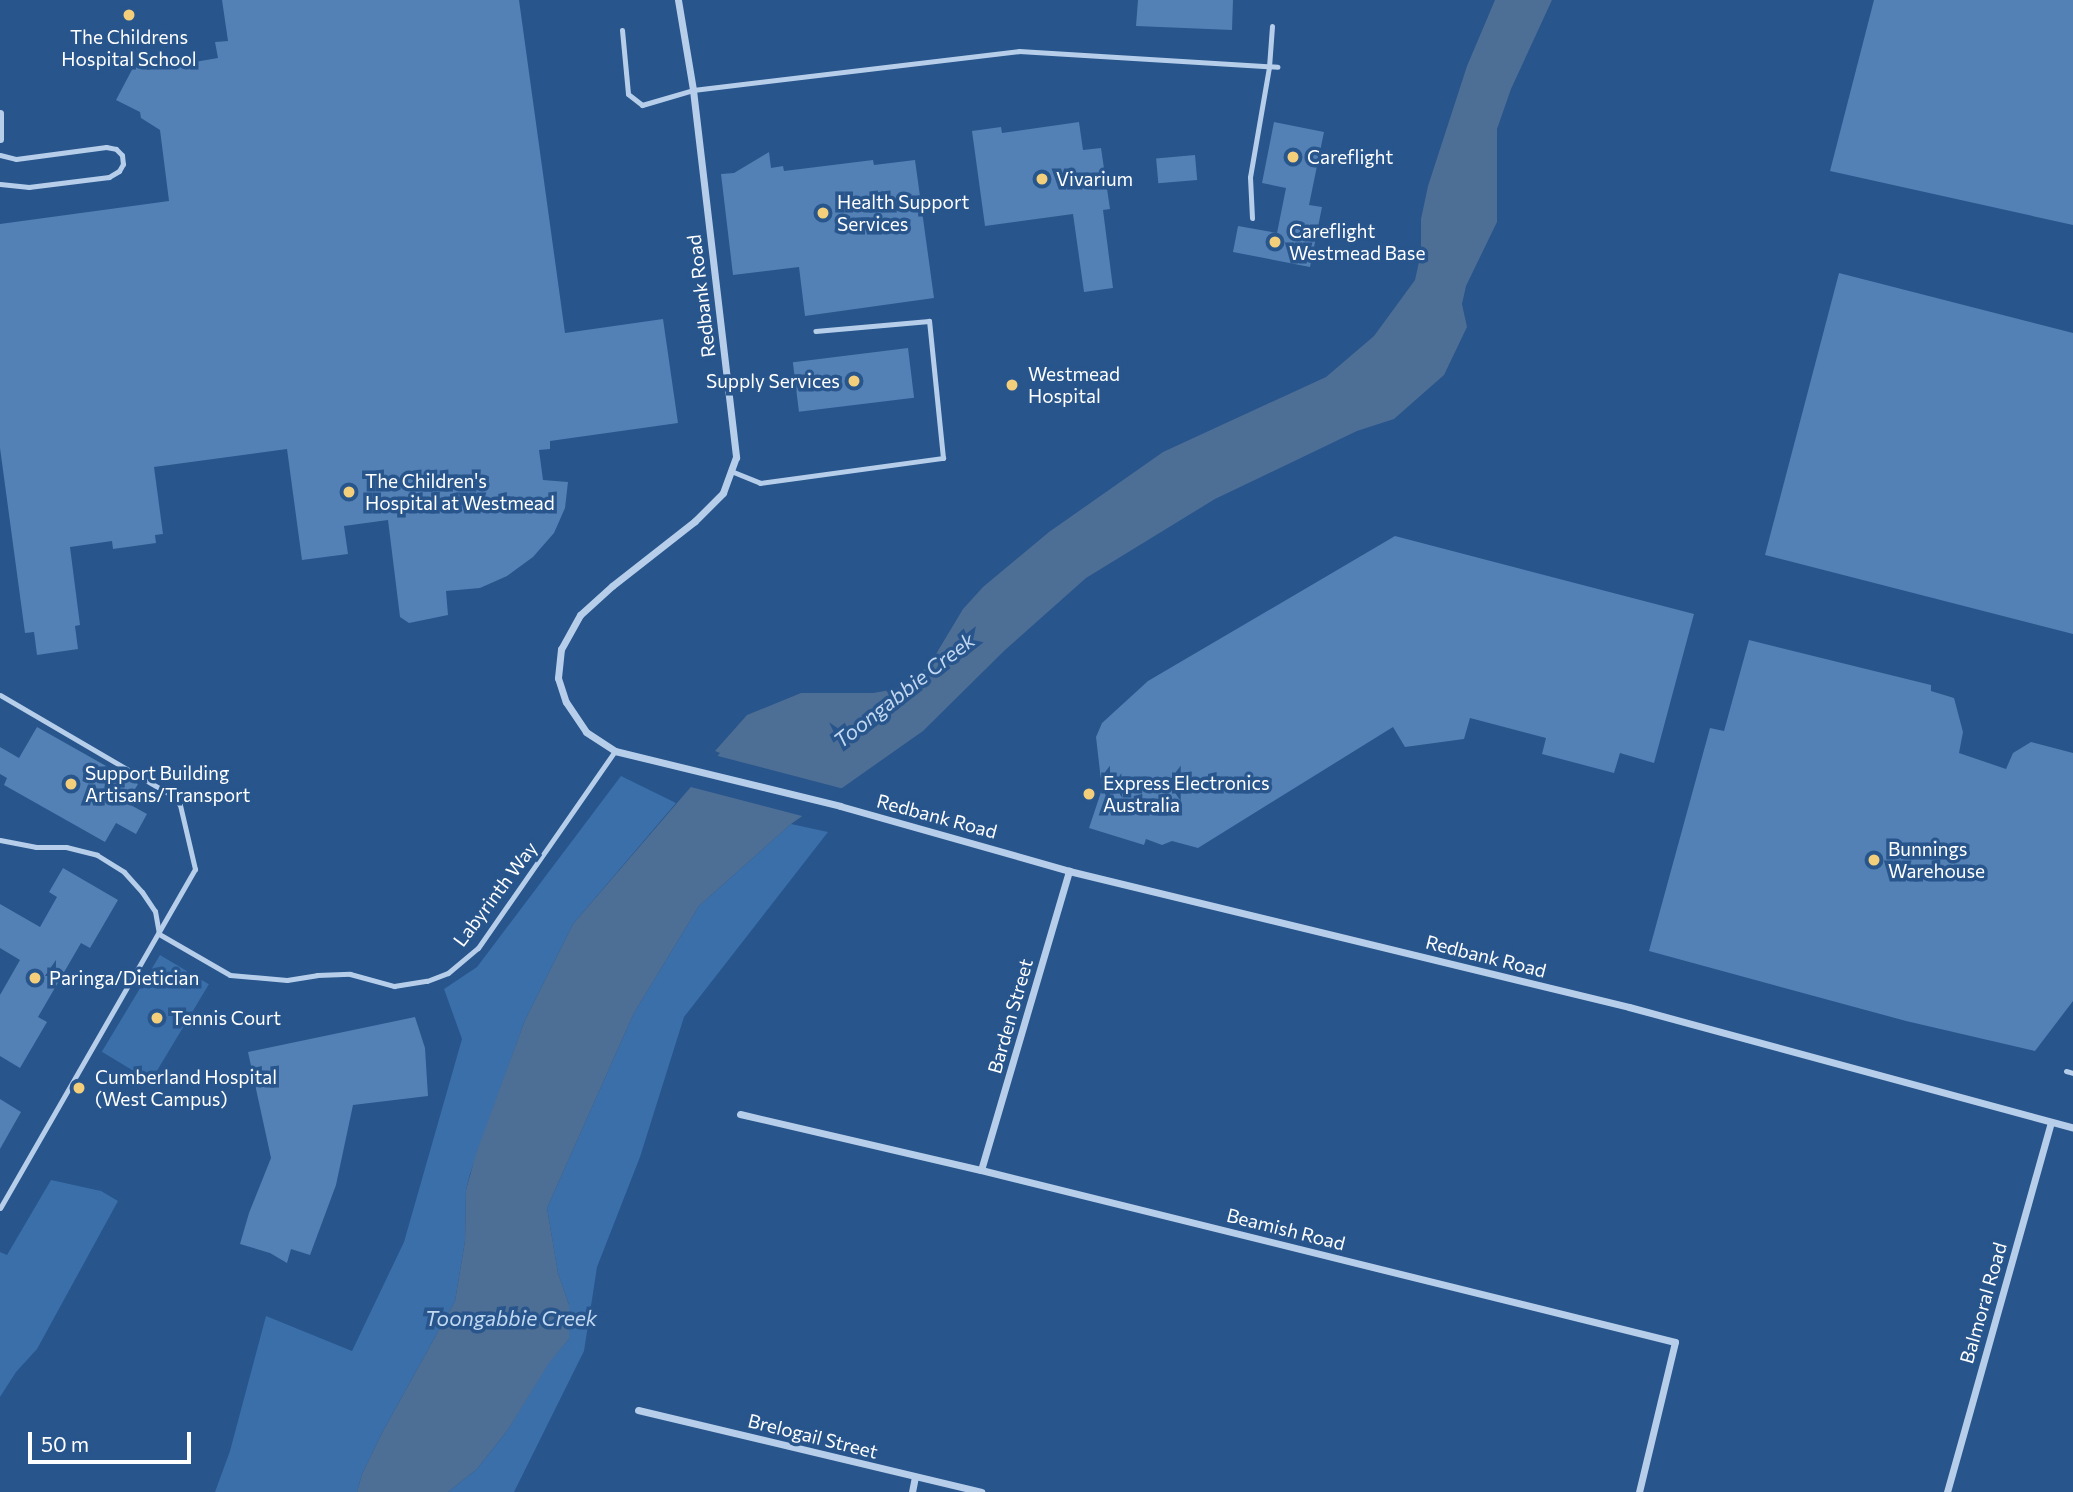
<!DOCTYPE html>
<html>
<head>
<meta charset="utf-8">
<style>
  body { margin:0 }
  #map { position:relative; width:2073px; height:1492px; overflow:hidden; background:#27558c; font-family:Commissioner,sans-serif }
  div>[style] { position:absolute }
  .green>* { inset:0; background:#3b6fa9; transform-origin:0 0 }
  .water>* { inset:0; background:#4d6e95 }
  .pier>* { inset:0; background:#27558c }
  .building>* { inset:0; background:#5381b5; transform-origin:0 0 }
  .lane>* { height:5px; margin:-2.5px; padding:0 2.5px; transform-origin:2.5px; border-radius:2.5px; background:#b6ceea }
  .street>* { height:7px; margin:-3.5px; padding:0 3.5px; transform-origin:3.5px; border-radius:3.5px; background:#b6ceea }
  .dots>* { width:19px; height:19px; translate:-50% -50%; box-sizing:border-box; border:4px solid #27558c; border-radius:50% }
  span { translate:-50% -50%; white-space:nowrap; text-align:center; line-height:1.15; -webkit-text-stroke:7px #27558c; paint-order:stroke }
  .poi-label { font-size:19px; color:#fff }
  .left { translate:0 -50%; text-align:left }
  .right { translate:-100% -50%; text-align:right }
  .street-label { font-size:19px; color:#fff }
  .water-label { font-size:21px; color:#c2d8f1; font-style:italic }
  .scale { position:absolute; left:28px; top:1432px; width:163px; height:32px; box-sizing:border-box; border:4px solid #fff; border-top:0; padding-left:9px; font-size:21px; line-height:24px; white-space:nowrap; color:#fff; -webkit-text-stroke:5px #27558c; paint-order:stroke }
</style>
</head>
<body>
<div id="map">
  <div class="green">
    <div style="clip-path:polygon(621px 776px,676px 803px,573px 924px,525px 1020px,470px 1174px,466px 1190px,465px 1241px,455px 1301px,383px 1431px,362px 1474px,357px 1492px,215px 1492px,230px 1451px,266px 1316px,352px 1351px,404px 1242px,462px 1039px,444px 989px,477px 967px)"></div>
    <div style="clip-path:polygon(791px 824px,828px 832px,684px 1017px,640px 1157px,597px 1267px,584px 1351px,514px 1492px,448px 1492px,477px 1469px,507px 1431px,549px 1362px,569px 1339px,569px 1305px,558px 1273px,547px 1208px,634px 1013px,699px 906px)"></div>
    <div style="left:160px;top:955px;width:57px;height:113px;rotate:31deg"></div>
    <div style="clip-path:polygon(51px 1180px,101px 1191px,118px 1201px,37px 1349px,16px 1372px,0 1397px,0 1252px,7px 1255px)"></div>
  </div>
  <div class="water">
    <div style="clip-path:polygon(1495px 0,1552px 0,1511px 89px,1497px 129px,1497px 222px,1466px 286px,1462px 304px,1467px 327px,1444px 375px,1394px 419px,1357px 431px,1215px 499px,1086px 578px,1005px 650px,923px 731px,791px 824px,699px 906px,634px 1013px,547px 1208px,558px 1273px,569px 1305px,569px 1339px,549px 1363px,507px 1431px,477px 1469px,448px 1492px,357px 1492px,362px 1474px,383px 1431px,455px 1301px,465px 1241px,466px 1190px,476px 1154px,525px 1020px,573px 924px,720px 753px,715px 751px,747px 715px,801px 693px,873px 693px,896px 689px,913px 680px,930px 664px,963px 609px,983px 587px,1049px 532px,1163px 452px,1326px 377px,1374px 336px,1415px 280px,1421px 253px,1421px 219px,1428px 186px,1467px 66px)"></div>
  </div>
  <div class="pier">
    <div style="clip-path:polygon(714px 755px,844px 789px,844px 790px,806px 817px,687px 786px)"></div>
  </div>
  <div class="building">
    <div style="clip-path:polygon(222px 0,519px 0,565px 333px,663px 319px,678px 423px,550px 441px,550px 449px,539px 450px,543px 480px,568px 482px,565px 508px,554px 533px,533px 557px,507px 576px,480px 588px,446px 591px,448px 615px,409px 623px,400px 617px,388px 520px,344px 526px,348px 554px,302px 560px,287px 449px,154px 467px,163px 534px,155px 535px,156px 543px,113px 549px,112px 541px,70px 547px,80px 625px,75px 626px,78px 649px,37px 655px,34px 632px,25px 633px,0 448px,0 224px,169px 201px,160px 130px,141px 118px,140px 112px,116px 100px,135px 64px,148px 70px,218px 58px,215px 42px,228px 41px)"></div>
    <div style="clip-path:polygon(1138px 0,1233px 0,1232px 30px,1136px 26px)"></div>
    <div style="clip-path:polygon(1874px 0,2073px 0,2073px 225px,1830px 171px)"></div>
    <div style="clip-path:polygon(1079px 122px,1083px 150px,1101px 148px,1110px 209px,1103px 210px,1113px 288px,1084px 292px,1073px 214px,985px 226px,972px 131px,1001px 127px,1002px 133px)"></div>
    <div style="clip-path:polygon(1274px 122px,1324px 132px,1309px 205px,1322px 207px,1310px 267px,1233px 252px,1238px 226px,1277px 233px,1286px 188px,1262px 183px)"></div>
    <div style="clip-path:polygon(769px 152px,771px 168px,783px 166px,784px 171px,873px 160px,874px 165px,915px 160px,934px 298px,805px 316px,799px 267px,733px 275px,721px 174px,734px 173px)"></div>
    <div style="left:1195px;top:155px;width:25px;height:39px;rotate:85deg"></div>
    <div style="clip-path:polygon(1839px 273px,2073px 333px,2073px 634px,1765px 555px)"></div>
    <div style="left:908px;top:348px;width:50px;height:116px;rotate:83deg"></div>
    <div style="clip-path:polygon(1395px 536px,1694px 614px,1654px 763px,1620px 753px,1614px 773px,1542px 754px,1546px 738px,1470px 718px,1464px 739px,1405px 747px,1393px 727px,1198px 848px,1172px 841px,1162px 845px,1146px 839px,1144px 845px,1089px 828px,1102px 789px,1096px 737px,1102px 723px,1148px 681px)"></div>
    <div style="clip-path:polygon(1749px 640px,1931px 685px,1931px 691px,1954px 698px,1963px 732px,1959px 753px,2006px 769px,2013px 753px,2031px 742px,2073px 753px,2073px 1001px,2035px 1051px,1906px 1021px,1649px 951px,1710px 728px,1724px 731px)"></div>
    <div style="clip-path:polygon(37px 727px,138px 784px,127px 803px,147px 814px,136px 834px,116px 823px,105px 842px,4px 785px,7px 778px,0 774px,0 747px,19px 758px)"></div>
    <div style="clip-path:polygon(63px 868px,118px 900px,90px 948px,81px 943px,38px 1017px,47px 1022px,20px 1068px,0 1056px,0 995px,20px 960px,0 948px,0 904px,40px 927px,57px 897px,49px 892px)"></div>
    <div style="clip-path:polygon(415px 1017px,425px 1048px,428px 1096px,353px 1105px,336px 1185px,310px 1255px,291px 1249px,287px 1263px,270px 1253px,240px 1244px,249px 1213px,271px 1158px,248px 1052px)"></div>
    <div style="clip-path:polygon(0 1099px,21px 1112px,0 1149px)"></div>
  </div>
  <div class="lane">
    <div style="left:622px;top:30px;width:64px;rotate:84.6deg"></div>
    <div style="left:628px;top:94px;width:18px;rotate:38deg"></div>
    <div style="left:642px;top:105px;width:53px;rotate:-16.4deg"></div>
    <div style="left:693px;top:90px;width:328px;rotate:-6.8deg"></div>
    <div style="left:1019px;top:51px;width:259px;rotate:3.5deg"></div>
    <div style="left:0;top:155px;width:16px;rotate:14deg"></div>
    <div style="left:16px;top:159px;width:91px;rotate:-7.6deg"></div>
    <div style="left:106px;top:147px;width:10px;rotate:11deg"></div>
    <div style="left:116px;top:149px;width:8px;rotate:45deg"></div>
    <div style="left:122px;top:155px;width:9px;rotate:84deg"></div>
    <div style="left:123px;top:164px;width:8px;rotate:120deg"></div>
    <div style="left:119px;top:171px;width:12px;rotate:149deg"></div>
    <div style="left:109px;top:177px;width:81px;rotate:172.9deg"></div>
    <div style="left:29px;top:187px;width:29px;rotate:-174deg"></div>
    <div style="left:1252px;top:218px;width:41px;rotate:-92.8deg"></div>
    <div style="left:1250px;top:177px;width:112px;rotate:-80.2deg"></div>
    <div style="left:1269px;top:67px;width:41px;rotate:-85.8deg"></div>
    <div style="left:731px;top:471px;width:31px;rotate:22deg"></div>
    <div style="left:760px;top:483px;width:185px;rotate:-7.8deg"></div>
    <div style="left:943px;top:458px;width:138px;rotate:-95.8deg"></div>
    <div style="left:929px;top:321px;width:114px;rotate:175deg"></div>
    <div style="left:0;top:695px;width:198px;rotate:30.3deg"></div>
    <div style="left:171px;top:795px;width:13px;rotate:48deg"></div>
    <div style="left:180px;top:805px;width:66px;rotate:76.8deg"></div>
    <div style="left:195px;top:869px;width:391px;rotate:119.9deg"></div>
    <div style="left:0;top:840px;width:37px;rotate:11deg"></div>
    <div style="left:36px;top:847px;width:30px"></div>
    <div style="left:66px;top:847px;width:32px;rotate:14deg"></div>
    <div style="left:97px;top:855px;width:32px;rotate:32deg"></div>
    <div style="left:124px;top:872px;width:27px;rotate:48deg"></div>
    <div style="left:142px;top:892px;width:23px;rotate:56deg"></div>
    <div style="left:155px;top:911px;width:23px;rotate:80deg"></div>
    <div style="left:159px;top:934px;width:82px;rotate:30deg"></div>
    <div style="left:230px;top:975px;width:57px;rotate:5deg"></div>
    <div style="left:287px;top:980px;width:30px;rotate:-9deg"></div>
    <div style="left:317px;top:975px;width:33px;rotate:-2deg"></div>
    <div style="left:350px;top:974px;width:46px;rotate:15.3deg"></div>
    <div style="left:394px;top:986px;width:33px;rotate:-9deg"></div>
    <div style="left:427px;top:981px;width:22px;rotate:-21deg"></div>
    <div style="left:448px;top:973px;width:39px;rotate:-40deg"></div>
    <div style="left:478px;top:948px;width:240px;rotate:-55.2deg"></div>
    <div style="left:2066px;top:1071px;width:7px;rotate:16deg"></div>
  </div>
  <div class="street">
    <div style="left:678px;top:0;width:91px;rotate:80.5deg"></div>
    <div style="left:693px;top:90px;width:370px;rotate:83.3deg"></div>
    <div style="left:736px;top:457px;width:38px;rotate:110deg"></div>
    <div style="left:723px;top:493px;width:40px;rotate:135deg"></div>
    <div style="left:695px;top:521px;width:105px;rotate:141.9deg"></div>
    <div style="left:612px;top:586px;width:43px;rotate:137.8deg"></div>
    <div style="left:580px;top:615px;width:39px;rotate:119deg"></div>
    <div style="left:561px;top:649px;width:29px;rotate:96deg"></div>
    <div style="left:558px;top:678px;width:25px;rotate:72deg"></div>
    <div style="left:566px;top:702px;width:36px;rotate:56deg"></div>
    <div style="left:586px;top:732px;width:35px;rotate:33deg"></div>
    <div style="left:615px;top:751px;width:232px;rotate:13.7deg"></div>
    <div style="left:840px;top:806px;width:238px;rotate:15.8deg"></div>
    <div style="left:1069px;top:871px;width:576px;rotate:13.65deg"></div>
    <div style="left:1629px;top:1007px;width:460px;rotate:15.2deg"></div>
    <div style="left:0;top:113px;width:26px;rotate:90deg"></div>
    <div style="left:740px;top:1114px;width:247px;rotate:13.1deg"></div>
    <div style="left:981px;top:1170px;width:715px;rotate:13.92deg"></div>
    <div style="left:1675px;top:1342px;width:154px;rotate:103.5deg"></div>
    <div style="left:981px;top:1170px;width:312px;rotate:-73.6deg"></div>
    <div style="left:638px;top:1410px;width:353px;rotate:13.4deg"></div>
    <div style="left:912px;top:1492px;width:15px;rotate:-79deg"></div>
    <div style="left:1947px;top:1492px;width:384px;rotate:-74.3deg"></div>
  </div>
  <div class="dots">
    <div style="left:129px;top:15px;background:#f3ce7b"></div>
    <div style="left:1293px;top:157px;background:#f3ce7b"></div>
    <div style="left:1042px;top:179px;background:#f3ce7b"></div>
    <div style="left:823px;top:213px;background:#f3ce7b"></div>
    <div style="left:1275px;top:242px;background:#f3ce7b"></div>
    <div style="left:854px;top:381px;background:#f3ce7b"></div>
    <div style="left:1012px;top:385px;background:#f3ce7b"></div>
    <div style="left:349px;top:492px;background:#f3ce7b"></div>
    <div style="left:71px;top:784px;background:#f3ce7b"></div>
    <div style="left:1089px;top:794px;background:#f3ce7b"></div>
    <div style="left:1874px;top:860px;background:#f3ce7b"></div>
    <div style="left:35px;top:978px;background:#f3ce7b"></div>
    <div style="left:157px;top:1018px;background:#f3ce7b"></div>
    <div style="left:79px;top:1088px;background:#f3ce7b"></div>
  </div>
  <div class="poi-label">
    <span style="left:129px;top:48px">The Childrens<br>Hospital School</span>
    <span class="left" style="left:1307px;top:157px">Careflight</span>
    <span class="left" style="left:1056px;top:179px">Vivarium</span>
    <span class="left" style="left:837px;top:213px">Health Support<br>Services</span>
    <span class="left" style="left:1289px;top:242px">Careflight<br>Westmead Base</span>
    <span class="left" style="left:1028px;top:385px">Westmead<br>Hospital</span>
    <span class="right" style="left:840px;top:381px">Supply Services</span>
    <span class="left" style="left:365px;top:492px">The Children's<br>Hospital at Westmead</span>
    <span class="left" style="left:85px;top:784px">Support Building<br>Artisans/Transport</span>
    <span class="left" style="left:1103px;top:794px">Express Electronics<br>Australia</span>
    <span class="left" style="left:1888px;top:860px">Bunnings<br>Warehouse</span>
    <span class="left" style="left:49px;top:978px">Paringa/Dietician</span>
    <span class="left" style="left:171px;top:1018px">Tennis Court</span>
    <span class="left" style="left:95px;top:1088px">Cumberland Hospital<br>(West Campus)</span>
  </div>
  <div class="street-label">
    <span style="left:701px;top:296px;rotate:-97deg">Redbank Road</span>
    <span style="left:937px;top:816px;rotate:15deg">Redbank Road</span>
    <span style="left:495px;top:894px;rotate:-53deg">Labyrinth Way</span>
    <span style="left:1486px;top:956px;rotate:14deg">Redbank Road</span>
    <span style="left:1010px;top:1016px;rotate:-74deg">Barden Street</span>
    <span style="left:1286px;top:1229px;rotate:14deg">Beamish Road</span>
    <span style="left:1983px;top:1303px;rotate:-74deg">Balmoral Road</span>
    <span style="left:813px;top:1436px;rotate:14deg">Brelogail Street</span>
  </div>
  <div class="water-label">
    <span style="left:904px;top:690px;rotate:-38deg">Toongabbie Creek</span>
    <span style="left:511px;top:1318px">Toongabbie Creek</span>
  </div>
  <div class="scale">50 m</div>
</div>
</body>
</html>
